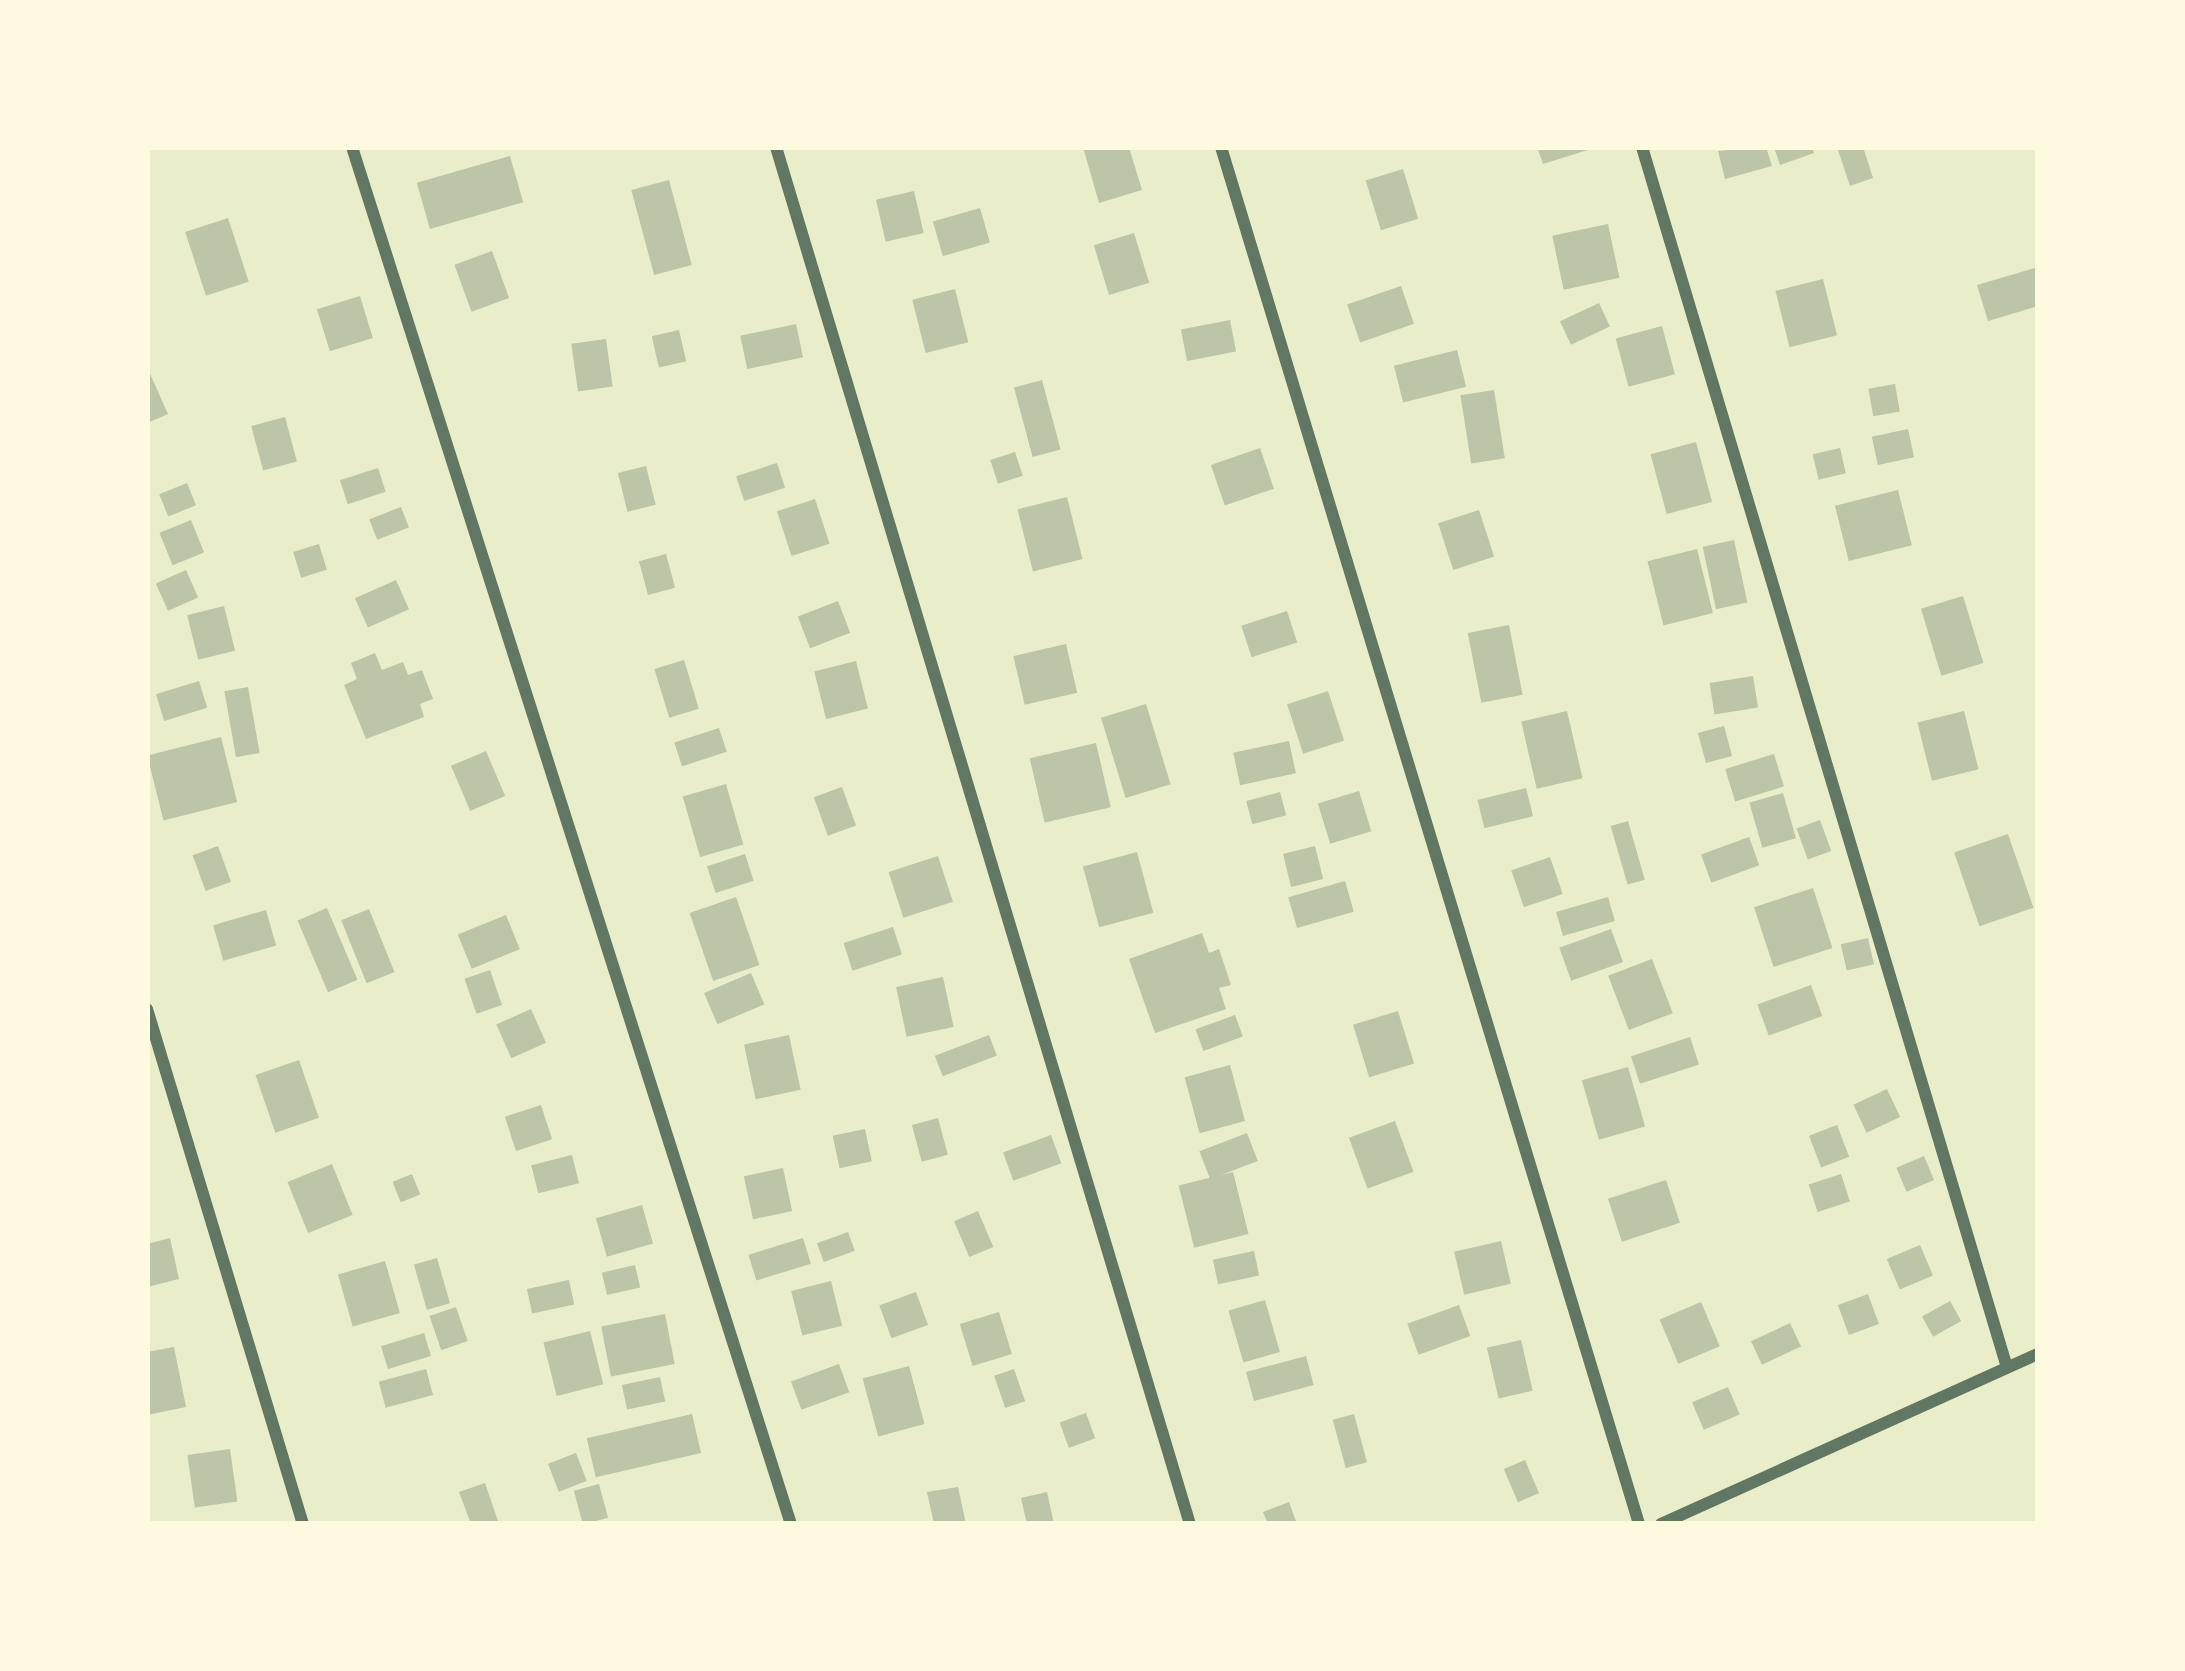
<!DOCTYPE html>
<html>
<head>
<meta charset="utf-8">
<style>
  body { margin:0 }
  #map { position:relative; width:2185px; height:1671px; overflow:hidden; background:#e9edc9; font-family:"IBM Plex Sans",sans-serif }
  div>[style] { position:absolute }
  .building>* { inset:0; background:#bcc5a7; transform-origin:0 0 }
  .minor>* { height:12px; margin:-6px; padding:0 6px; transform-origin:6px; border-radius:6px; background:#617663 }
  span { translate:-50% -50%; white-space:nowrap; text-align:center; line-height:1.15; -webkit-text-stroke:12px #fefae0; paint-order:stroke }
  .frame { position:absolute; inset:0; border:150px solid #fefae0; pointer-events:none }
</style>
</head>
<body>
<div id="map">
  <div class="building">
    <div style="clip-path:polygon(1083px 147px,1129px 147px,1142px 190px,1099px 203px)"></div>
    <div style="clip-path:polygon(1537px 147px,1594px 147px,1594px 148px,1543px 164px)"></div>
    <div style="clip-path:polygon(1766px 147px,1772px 166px,1725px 179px,1718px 151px)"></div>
    <div style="clip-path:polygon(1774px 147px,1812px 147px,1814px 153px,1780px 165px)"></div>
    <div style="clip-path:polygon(1837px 147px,1863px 147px,1873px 178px,1850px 186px)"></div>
    <div style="left:510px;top:156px;width:48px;height:97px;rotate:74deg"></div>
    <div style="left:1403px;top:169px;width:52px;height:39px;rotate:73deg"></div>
    <div style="left:669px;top:180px;width:88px;height:39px;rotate:75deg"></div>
    <div style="left:914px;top:191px;width:43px;height:39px;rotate:77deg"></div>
    <div style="left:980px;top:208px;width:36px;height:49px;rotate:74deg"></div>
    <div style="left:228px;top:218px;width:67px;height:45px;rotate:72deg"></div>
    <div style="left:1608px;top:224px;width:55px;height:57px;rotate:78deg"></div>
    <div style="left:1134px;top:233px;width:52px;height:42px;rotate:73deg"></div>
    <div style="left:492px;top:251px;width:50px;height:40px;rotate:70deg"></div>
    <div style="clip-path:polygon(2038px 267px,2038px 306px,1988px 321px,1977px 285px)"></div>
    <div style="left:1823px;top:279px;width:58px;height:49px;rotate:76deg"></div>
    <div style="left:1401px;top:286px;width:40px;height:57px;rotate:71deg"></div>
    <div style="left:955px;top:289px;width:55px;height:44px;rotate:76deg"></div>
    <div style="left:360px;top:296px;width:44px;height:45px;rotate:73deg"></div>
    <div style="left:1599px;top:303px;width:26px;height:43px;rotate:65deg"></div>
    <div style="left:1230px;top:320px;width:32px;height:50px;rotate:79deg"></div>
    <div style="left:796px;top:324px;width:34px;height:57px;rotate:78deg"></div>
    <div style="left:1662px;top:326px;width:50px;height:48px;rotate:75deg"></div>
    <div style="left:679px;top:330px;width:32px;height:28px;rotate:77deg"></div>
    <div style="left:606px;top:339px;width:48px;height:35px;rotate:82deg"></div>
    <div style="left:1457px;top:350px;width:38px;height:65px;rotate:76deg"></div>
    <div style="clip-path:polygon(147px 367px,168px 414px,147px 423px)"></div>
    <div style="left:1042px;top:380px;width:72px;height:29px;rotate:75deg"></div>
    <div style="left:1895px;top:384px;width:28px;height:27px;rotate:80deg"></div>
    <div style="left:1494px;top:390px;width:69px;height:34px;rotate:81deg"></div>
    <div style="left:285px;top:417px;width:46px;height:35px;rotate:75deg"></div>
    <div style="left:1908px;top:429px;width:29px;height:37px;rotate:78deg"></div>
    <div style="left:1696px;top:442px;width:62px;height:47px;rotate:75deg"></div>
    <div style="left:1260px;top:448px;width:43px;height:52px;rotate:71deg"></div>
    <div style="left:1840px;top:448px;width:26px;height:28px;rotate:77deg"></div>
    <div style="left:1015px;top:452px;width:25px;height:26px;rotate:72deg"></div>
    <div style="left:777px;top:463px;width:26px;height:43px;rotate:72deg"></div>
    <div style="left:646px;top:466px;width:40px;height:29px;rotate:76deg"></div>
    <div style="left:378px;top:468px;width:25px;height:40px;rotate:72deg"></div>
    <div style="left:187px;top:483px;width:24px;height:30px;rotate:68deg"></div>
    <div style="left:1898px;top:490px;width:57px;height:65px;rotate:76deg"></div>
    <div style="left:1067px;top:497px;width:64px;height:51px;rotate:76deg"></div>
    <div style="left:815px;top:499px;width:47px;height:40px;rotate:72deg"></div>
    <div style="left:401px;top:507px;width:22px;height:34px;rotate:69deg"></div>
    <div style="left:1479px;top:510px;width:49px;height:43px;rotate:72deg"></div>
    <div style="left:191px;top:520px;width:35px;height:34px;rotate:68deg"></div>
    <div style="left:1734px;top:540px;width:64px;height:32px;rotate:78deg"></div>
    <div style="left:319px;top:544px;width:27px;height:27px;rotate:73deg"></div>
    <div style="left:1697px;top:549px;width:66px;height:51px;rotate:76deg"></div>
    <div style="left:666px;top:554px;width:35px;height:28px;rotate:75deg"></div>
    <div style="left:186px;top:570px;width:30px;height:33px;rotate:66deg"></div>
    <div style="left:396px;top:580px;width:32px;height:45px;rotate:66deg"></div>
    <div style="left:1963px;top:596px;width:70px;height:44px;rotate:73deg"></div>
    <div style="left:838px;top:601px;width:34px;height:43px;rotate:69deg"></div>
    <div style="left:224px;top:606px;width:46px;height:38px;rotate:76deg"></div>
    <div style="left:1287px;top:611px;width:33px;height:48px;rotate:72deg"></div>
    <div style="left:1509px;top:625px;width:71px;height:42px;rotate:79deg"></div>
    <div style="left:1066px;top:644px;width:50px;height:54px;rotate:77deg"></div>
    <div style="clip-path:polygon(375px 653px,382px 670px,403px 662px,408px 675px,422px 670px,433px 699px,420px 704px,424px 717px,366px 739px,344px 685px,357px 679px,351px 663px)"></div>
    <div style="left:684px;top:660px;width:51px;height:31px;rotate:73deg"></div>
    <div style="left:856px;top:661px;width:49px;height:43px;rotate:76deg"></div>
    <div style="left:1753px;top:676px;width:32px;height:44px;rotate:81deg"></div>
    <div style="left:199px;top:681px;width:28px;height:45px;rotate:73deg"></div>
    <div style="left:248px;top:687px;width:67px;height:24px;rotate:80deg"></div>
    <div style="left:1328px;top:691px;width:52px;height:43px;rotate:72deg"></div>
    <div style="left:1146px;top:704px;width:84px;height:47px;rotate:73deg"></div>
    <div style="left:1567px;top:711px;width:69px;height:47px;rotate:77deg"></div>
    <div style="left:1964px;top:711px;width:60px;height:48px;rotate:76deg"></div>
    <div style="left:1724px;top:726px;width:31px;height:27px;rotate:75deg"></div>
    <div style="left:719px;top:728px;width:25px;height:47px;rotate:72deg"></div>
    <div style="left:221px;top:737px;width:67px;height:76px;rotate:76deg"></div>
    <div style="left:1289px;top:741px;width:33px;height:57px;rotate:78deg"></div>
    <div style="left:1096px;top:743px;width:66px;height:68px;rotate:77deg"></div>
    <div style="left:486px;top:751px;width:49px;height:38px;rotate:67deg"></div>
    <div style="left:1774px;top:754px;width:34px;height:51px;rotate:73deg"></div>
    <div style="left:726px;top:784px;width:63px;height:45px;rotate:74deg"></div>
    <div style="left:842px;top:787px;width:41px;height:30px;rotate:70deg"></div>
    <div style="left:1526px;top:788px;width:29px;height:50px;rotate:76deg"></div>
    <div style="left:1359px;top:791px;width:42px;height:43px;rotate:73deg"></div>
    <div style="left:1280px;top:792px;width:24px;height:35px;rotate:75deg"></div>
    <div style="left:1783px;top:793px;width:47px;height:35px;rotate:74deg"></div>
    <div style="left:1820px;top:820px;width:33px;height:25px;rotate:70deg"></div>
    <div style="left:1628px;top:821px;width:61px;height:18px;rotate:74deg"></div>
    <div style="left:2008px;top:834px;width:78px;height:57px;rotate:71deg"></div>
    <div style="left:1749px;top:837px;width:30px;height:51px;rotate:70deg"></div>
    <div style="left:218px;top:846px;width:38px;height:27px;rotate:70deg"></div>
    <div style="left:1315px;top:846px;width:34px;height:33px;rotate:76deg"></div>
    <div style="left:1137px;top:852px;width:63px;height:56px;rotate:75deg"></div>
    <div style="left:745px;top:854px;width:28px;height:40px;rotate:72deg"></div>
    <div style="left:938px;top:856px;width:48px;height:52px;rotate:72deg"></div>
    <div style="left:1550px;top:857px;width:39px;height:41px;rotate:71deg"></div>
    <div style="left:1345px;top:881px;width:32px;height:59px;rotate:74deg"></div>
    <div style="left:1813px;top:888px;width:63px;height:62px;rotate:72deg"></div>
    <div style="left:736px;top:897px;width:72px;height:49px;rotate:71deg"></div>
    <div style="left:1608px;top:897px;width:25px;height:54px;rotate:74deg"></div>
    <div style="left:327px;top:908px;width:78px;height:32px;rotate:67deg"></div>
    <div style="left:369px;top:909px;width:68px;height:30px;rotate:68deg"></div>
    <div style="left:266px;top:910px;width:37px;height:55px;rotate:74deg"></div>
    <div style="left:506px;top:915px;width:37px;height:52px;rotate:68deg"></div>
    <div style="left:893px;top:927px;width:29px;height:52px;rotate:72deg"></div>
    <div style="left:1611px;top:929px;width:35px;height:55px;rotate:70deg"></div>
    <div style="clip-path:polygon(1202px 933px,1209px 953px,1219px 949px,1231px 985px,1219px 988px,1226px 1009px,1155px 1033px,1129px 959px)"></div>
    <div style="left:1868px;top:938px;width:27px;height:28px;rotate:77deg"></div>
    <div style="left:1652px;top:959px;width:58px;height:47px;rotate:69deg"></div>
    <div style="left:490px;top:970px;width:37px;height:27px;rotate:71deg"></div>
    <div style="left:751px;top:973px;width:34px;height:51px;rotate:67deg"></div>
    <div style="left:943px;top:977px;width:51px;height:48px;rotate:78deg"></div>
    <div style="left:1811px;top:985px;width:33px;height:57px;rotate:70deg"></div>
    <div style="left:531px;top:1009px;width:37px;height:38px;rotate:66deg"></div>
    <div style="left:1398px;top:1011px;width:55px;height:47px;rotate:73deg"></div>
    <div style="left:1235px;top:1015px;width:23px;height:42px;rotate:70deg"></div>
    <div style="left:789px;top:1035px;width:56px;height:46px;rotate:78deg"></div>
    <div style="left:989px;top:1035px;width:22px;height:58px;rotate:69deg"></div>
    <div style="left:1690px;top:1037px;width:29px;height:62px;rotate:72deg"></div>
    <div style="left:299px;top:1060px;width:61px;height:46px;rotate:71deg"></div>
    <div style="left:1230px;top:1065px;width:58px;height:47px;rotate:75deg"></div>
    <div style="left:1628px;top:1067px;width:62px;height:48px;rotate:74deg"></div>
    <div style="left:1887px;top:1089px;width:31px;height:37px;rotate:65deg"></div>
    <div style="left:541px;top:1105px;width:36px;height:38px;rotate:72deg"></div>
    <div style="left:938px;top:1118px;width:38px;height:27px;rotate:75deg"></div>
    <div style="left:1395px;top:1121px;width:54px;height:49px;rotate:70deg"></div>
    <div style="left:1837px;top:1125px;width:34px;height:30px;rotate:69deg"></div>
    <div style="left:865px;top:1129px;width:33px;height:33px;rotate:78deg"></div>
    <div style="left:1247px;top:1133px;width:30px;height:51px;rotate:69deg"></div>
    <div style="left:1051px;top:1135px;width:30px;height:51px;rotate:70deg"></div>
    <div style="left:572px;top:1155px;width:29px;height:42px;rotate:76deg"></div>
    <div style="left:1924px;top:1156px;width:26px;height:30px;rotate:67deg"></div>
    <div style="left:332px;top:1164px;width:55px;height:48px;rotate:68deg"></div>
    <div style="left:783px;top:1168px;width:44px;height:40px;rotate:78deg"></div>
    <div style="left:1233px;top:1172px;width:64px;height:56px;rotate:76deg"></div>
    <div style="left:412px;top:1174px;width:22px;height:21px;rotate:68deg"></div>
    <div style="left:1841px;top:1174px;width:29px;height:34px;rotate:72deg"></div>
    <div style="left:1666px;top:1180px;width:45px;height:61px;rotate:72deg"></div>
    <div style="left:642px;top:1205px;width:40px;height:48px;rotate:74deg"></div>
    <div style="left:978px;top:1211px;width:39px;height:26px;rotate:67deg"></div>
    <div style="left:848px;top:1232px;width:20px;height:33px;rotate:70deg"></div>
    <div style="clip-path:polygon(170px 1238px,179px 1279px,147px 1287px,147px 1244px)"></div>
    <div style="left:803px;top:1238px;width:27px;height:57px;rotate:73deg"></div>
    <div style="left:1501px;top:1241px;width:44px;height:48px;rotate:77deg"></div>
    <div style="left:1920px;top:1245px;width:33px;height:36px;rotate:67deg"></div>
    <div style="left:1254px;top:1251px;width:25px;height:42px;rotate:78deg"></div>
    <div style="left:437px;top:1258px;width:47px;height:24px;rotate:74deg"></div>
    <div style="left:385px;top:1261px;width:54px;height:49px;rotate:74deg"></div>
    <div style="left:635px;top:1265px;width:23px;height:34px;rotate:77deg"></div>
    <div style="left:569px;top:1280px;width:25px;height:43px;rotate:78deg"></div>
    <div style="left:831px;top:1281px;width:46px;height:41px;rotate:76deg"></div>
    <div style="left:916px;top:1292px;width:35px;height:39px;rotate:70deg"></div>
    <div style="left:1868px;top:1294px;width:32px;height:32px;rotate:70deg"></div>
    <div style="left:1265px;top:1300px;width:54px;height:38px;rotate:74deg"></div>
    <div style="left:1950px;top:1301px;width:23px;height:32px;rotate:61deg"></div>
    <div style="left:1701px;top:1302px;width:48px;height:45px;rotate:67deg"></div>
    <div style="left:1459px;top:1305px;width:33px;height:55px;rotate:70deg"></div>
    <div style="left:456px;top:1307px;width:36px;height:28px;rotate:71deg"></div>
    <div style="left:999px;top:1312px;width:44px;height:41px;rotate:73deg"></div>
    <div style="left:665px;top:1314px;width:51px;height:65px;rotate:79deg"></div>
    <div style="left:1790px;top:1323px;width:26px;height:43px;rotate:65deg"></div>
    <div style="left:590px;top:1331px;width:55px;height:48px;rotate:76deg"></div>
    <div style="left:424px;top:1333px;width:24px;height:45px;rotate:73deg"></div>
    <div style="left:1521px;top:1340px;width:52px;height:35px;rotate:77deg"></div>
    <div style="clip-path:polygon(174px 1347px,186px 1407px,147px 1415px,147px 1352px)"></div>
    <div style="left:1306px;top:1356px;width:30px;height:62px;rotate:75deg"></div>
    <div style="left:839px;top:1364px;width:30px;height:51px;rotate:70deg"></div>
    <div style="left:909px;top:1366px;width:60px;height:48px;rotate:75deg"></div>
    <div style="left:426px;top:1369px;width:27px;height:49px;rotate:75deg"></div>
    <div style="left:1014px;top:1369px;width:34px;height:21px;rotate:71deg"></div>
    <div style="left:660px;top:1377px;width:25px;height:39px;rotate:78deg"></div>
    <div style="left:1728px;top:1387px;width:30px;height:39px;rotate:67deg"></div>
    <div style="left:1086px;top:1413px;width:27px;height:28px;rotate:70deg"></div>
    <div style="left:692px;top:1414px;width:40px;height:108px;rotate:77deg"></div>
    <div style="left:1354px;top:1414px;width:50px;height:22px;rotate:75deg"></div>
    <div style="left:230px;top:1449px;width:53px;height:43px;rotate:82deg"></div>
    <div style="left:576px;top:1453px;width:30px;height:30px;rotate:69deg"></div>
    <div style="left:1525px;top:1460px;width:36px;height:23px;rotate:67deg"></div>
    <div style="clip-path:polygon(485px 1483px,499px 1524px,471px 1524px,459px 1492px)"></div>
    <div style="left:599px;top:1484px;width:35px;height:26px;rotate:75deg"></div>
    <div style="clip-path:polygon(958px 1487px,966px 1524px,934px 1524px,927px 1492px)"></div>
    <div style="clip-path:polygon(1047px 1492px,1054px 1524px,1027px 1524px,1021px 1498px)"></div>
    <div style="clip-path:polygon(1289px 1502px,1297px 1524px,1268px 1524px,1263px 1512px)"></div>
  </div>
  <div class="minor">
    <div style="left:352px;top:147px;width:1445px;rotate:72.32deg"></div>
    <div style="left:776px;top:147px;width:1438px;rotate:73.27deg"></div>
    <div style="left:1221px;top:147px;width:1439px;rotate:73.11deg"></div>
    <div style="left:1642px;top:147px;width:1270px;rotate:73.35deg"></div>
    <div style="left:147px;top:1009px;width:538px;rotate:73.15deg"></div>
    <div style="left:1661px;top:1524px;width:414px;rotate:-24.3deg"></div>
  </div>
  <div class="frame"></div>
</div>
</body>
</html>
